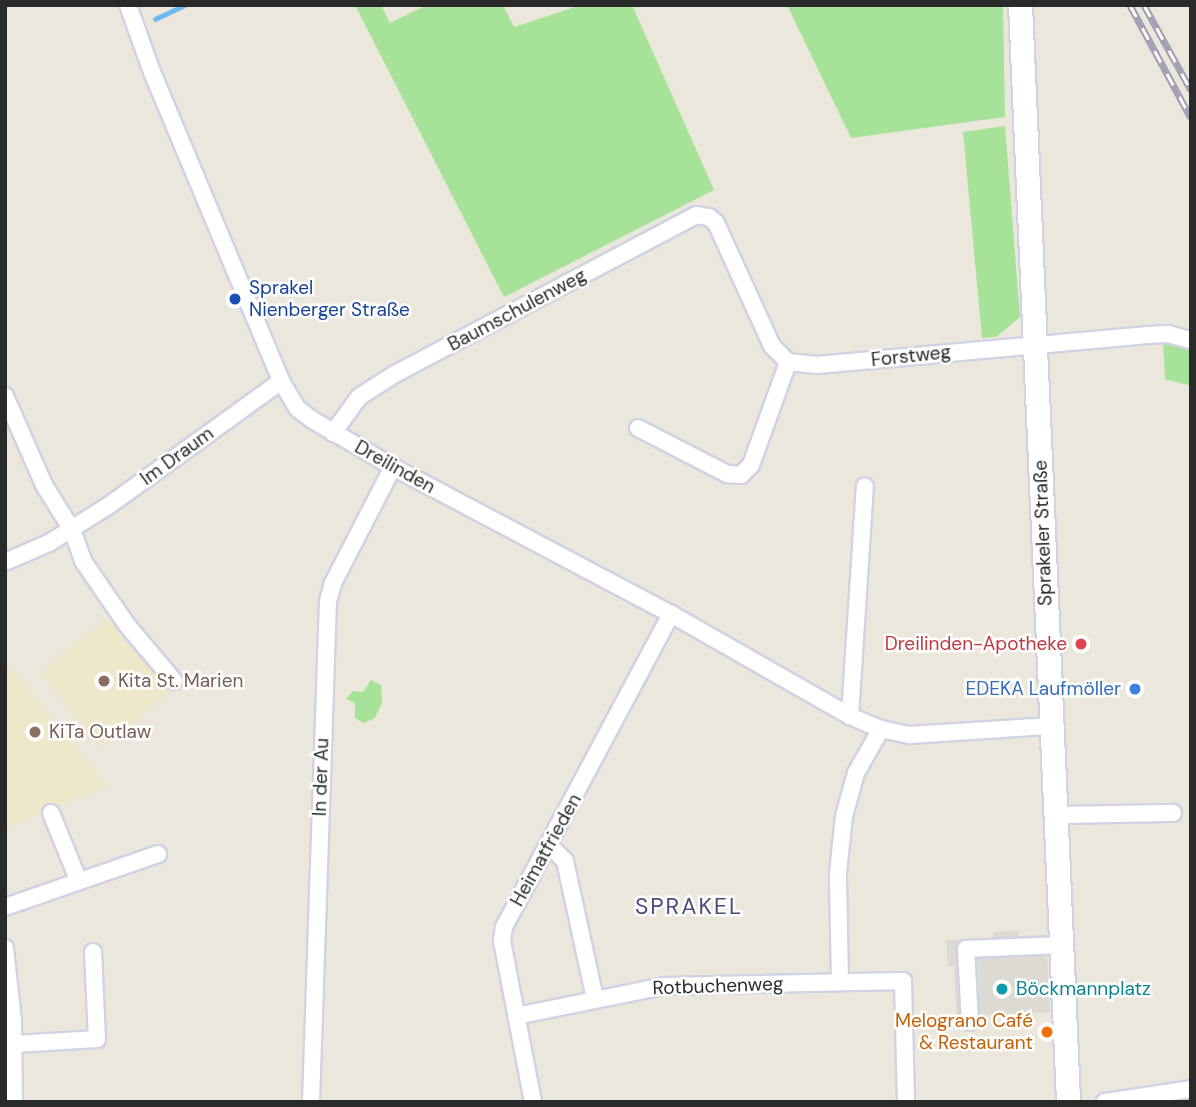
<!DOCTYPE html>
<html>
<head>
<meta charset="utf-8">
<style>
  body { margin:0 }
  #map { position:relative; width:1196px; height:1107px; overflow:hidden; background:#ece7dc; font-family:"DM Sans",sans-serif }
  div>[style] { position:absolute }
  .education>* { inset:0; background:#eee8cb; transform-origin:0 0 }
  .green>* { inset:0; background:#a6e398 }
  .plaza>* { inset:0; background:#dcdad2 }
  .stream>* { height:4.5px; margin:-2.25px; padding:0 2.25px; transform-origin:2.25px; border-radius:2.25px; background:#6eb9ee }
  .roads { filter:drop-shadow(2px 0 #d1d2e3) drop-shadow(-2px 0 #d1d2e3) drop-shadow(0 2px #d1d2e3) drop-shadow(0 -2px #d1d2e3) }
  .street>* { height:16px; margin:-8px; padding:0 8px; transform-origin:8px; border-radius:8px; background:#fff }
  .secondary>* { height:23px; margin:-11.5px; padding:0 11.5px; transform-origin:11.5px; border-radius:11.5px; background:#fff }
  .rail>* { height:7px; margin-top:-3.5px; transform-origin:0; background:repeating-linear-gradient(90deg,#fff 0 13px,#9e9eb4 0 26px); box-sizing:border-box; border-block:2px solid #9e9eb4 }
  .dots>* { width:19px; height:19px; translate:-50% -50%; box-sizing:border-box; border:4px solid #fff; border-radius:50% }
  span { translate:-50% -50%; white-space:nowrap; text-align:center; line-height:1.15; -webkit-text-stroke:5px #fff; paint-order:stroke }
  .transit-label { font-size:19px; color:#164399 }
  .left { translate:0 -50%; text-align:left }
  .street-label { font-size:19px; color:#2a2a2a }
  .health-label { font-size:19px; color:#be3a42 }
  .right { translate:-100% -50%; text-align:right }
  .education-label { font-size:19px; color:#785e54 }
  .shop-label { font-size:19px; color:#366cbe }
  .culture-label { font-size:19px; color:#0d838f }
  .food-label { font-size:19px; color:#c56008 }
  .quarter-label { font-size:23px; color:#4a4c7a; letter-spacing:2px }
  .frame { position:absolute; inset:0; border:7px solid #2a2a2a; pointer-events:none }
</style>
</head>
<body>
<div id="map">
  <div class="education">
    <div style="left:110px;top:616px;width:97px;height:90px;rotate:51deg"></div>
    <div style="clip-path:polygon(5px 665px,21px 679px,107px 786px,5px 829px)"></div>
  </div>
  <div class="green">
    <div style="clip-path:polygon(355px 5px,381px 5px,390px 23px,427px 5px,503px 5px,514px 27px,581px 5px,632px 5px,714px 190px,504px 297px)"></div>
    <div style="clip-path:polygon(787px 5px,1003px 5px,1005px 117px,851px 138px)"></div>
    <div style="clip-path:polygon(1005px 126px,1020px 317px,996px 337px,982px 338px,963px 132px)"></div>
    <div style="clip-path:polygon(1163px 342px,1191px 348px,1191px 386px,1165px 379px)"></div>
    <div style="clip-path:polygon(371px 680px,381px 685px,382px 703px,375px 718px,364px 723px,355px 718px,355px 703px,346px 699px,353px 691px,363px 692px)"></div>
  </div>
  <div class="plaza">
    <div style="clip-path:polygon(1019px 931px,1019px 936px,1046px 935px,1050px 1012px,983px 1015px,983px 1022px,957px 1023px,954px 966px,948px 966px,946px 940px,993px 938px,993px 932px)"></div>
  </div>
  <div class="stream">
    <div style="left:155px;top:19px;width:33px;rotate:-25deg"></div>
  </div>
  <div class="roads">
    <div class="street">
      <div style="left:128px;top:5px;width:71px;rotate:70.3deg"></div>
      <div style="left:152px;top:72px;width:335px;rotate:67.3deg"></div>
      <div style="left:281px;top:381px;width:31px;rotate:59deg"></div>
      <div style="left:297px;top:408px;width:18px;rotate:38deg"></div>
      <div style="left:311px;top:419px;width:95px;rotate:30.3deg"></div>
      <div style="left:393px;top:467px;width:314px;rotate:27.9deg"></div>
      <div style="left:671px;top:614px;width:206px;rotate:29.7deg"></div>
      <div style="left:850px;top:716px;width:34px;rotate:23deg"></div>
      <div style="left:881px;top:729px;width:30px;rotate:12deg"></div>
      <div style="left:910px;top:735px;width:141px;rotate:-3.7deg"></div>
      <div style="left:5px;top:396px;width:97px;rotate:66.3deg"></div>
      <div style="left:44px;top:485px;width:53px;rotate:58.1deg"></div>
      <div style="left:72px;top:530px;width:33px;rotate:70deg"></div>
      <div style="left:83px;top:561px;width:78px;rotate:55.5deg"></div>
      <div style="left:127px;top:625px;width:73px;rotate:50deg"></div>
      <div style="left:638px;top:428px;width:100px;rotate:27.3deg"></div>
      <div style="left:727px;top:474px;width:14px;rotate:4deg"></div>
      <div style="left:741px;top:475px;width:14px;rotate:-45deg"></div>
      <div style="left:751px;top:465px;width:109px;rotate:-70.2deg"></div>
      <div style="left:333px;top:433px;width:44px;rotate:-54.2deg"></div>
      <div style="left:359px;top:397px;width:43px;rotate:-32.6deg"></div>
      <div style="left:395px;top:374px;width:340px;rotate:-27.8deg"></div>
      <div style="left:696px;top:215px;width:13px;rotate:9deg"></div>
      <div style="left:709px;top:217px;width:9px;rotate:41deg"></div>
      <div style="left:716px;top:223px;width:135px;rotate:65.5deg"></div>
      <div style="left:772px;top:346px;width:23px;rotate:45deg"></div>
      <div style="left:788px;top:362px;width:29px;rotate:6deg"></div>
      <div style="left:817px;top:365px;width:332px;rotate:-5.2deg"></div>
      <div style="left:1148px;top:335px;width:20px;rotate:-3deg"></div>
      <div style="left:1168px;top:334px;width:24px;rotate:15deg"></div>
      <div style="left:5px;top:562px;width:48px;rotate:-23.4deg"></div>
      <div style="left:49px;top:543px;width:70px;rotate:-32.1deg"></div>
      <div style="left:108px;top:506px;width:213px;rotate:-35.8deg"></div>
      <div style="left:850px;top:716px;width:230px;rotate:-86.3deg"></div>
      <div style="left:51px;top:813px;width:71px;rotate:67.8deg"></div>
      <div style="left:1055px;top:815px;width:118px;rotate:-1deg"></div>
      <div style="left:550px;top:846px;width:21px;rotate:45deg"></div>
      <div style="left:565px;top:861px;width:141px;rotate:77.7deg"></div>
      <div style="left:5px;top:907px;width:162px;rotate:-19.1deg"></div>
      <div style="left:5px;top:948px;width:74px;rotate:83.8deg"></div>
      <div style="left:13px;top:1022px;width:80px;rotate:89.3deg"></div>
      <div style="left:840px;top:982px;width:109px;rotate:-91.1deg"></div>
      <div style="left:838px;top:873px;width:57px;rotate:-84deg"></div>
      <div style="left:844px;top:816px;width:45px;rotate:-74.4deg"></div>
      <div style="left:856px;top:773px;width:51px;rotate:-60.4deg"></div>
      <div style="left:516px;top:1016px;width:152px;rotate:-11.4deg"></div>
      <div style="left:665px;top:986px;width:238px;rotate:-1.2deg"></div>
      <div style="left:903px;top:981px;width:121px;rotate:88.6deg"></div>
      <div style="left:970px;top:1022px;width:73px;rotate:-93.1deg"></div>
      <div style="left:966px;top:949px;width:95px;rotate:-2.4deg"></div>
      <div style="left:14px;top:1044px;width:83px;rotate:-3.4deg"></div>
      <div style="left:97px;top:1039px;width:87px;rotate:-92.6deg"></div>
      <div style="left:311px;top:1102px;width:501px;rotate:-88.06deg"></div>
      <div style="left:328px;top:601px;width:19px;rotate:-74deg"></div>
      <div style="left:333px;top:583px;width:131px;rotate:-62.7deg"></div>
      <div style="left:533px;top:1102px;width:164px;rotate:-100.9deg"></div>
      <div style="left:502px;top:941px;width:14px;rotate:-82deg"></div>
      <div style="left:504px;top:927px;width:355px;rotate:-61.9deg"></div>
      <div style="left:1105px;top:1102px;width:87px;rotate:-8.6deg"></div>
    </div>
    <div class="secondary">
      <div style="left:1020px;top:5px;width:1098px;rotate:87.49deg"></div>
    </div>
  </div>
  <div class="rail">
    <div style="left:1130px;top:5px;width:128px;rotate:61.6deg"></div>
    <div style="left:1144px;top:5px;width:97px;rotate:61.1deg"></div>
  </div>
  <div class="dots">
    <div style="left:235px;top:299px;background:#1a4fb4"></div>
    <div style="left:1081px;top:644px;background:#e0444e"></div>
    <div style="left:104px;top:681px;background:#8d6e63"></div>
    <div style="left:1135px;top:689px;background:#3f7fe0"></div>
    <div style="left:35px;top:732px;background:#8d6e63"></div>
    <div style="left:1002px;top:989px;background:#0f9aa8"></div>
    <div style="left:1047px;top:1032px;background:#e8710a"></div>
  </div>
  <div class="transit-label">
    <span class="left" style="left:249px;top:299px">Sprakel<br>Nienberger Straße</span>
  </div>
  <div class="street-label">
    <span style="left:517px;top:310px;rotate:-28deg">Baumschulenweg</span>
    <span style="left:911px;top:356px;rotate:-6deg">Forstweg</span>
    <span style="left:177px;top:456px;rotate:-36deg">Im Draum</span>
    <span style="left:395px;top:467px;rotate:29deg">Dreilinden</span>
    <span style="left:1043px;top:533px;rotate:-92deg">Sprakeler Straße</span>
    <span style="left:321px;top:777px;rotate:-88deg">In der Au</span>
    <span style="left:546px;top:850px;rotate:-61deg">Heimatfrieden</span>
    <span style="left:718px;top:986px;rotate:-2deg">Rotbuchenweg</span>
  </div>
  <div class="health-label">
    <span class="right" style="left:1067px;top:644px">Dreilinden-Apotheke</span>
  </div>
  <div class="education-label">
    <span class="left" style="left:118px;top:681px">Kita St. Marien</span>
    <span class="left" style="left:49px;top:732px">KiTa Outlaw</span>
  </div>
  <div class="shop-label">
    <span class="right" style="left:1121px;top:689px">EDEKA Laufmöller</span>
  </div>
  <div class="culture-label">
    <span class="left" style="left:1016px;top:989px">Böckmannplatz</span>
  </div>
  <div class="food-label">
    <span class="right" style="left:1033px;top:1032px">Melograno Café<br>&amp; Restaurant</span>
  </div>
  <div class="quarter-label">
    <span style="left:689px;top:906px">SPRAKEL</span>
  </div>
  <div class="frame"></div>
</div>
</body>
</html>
